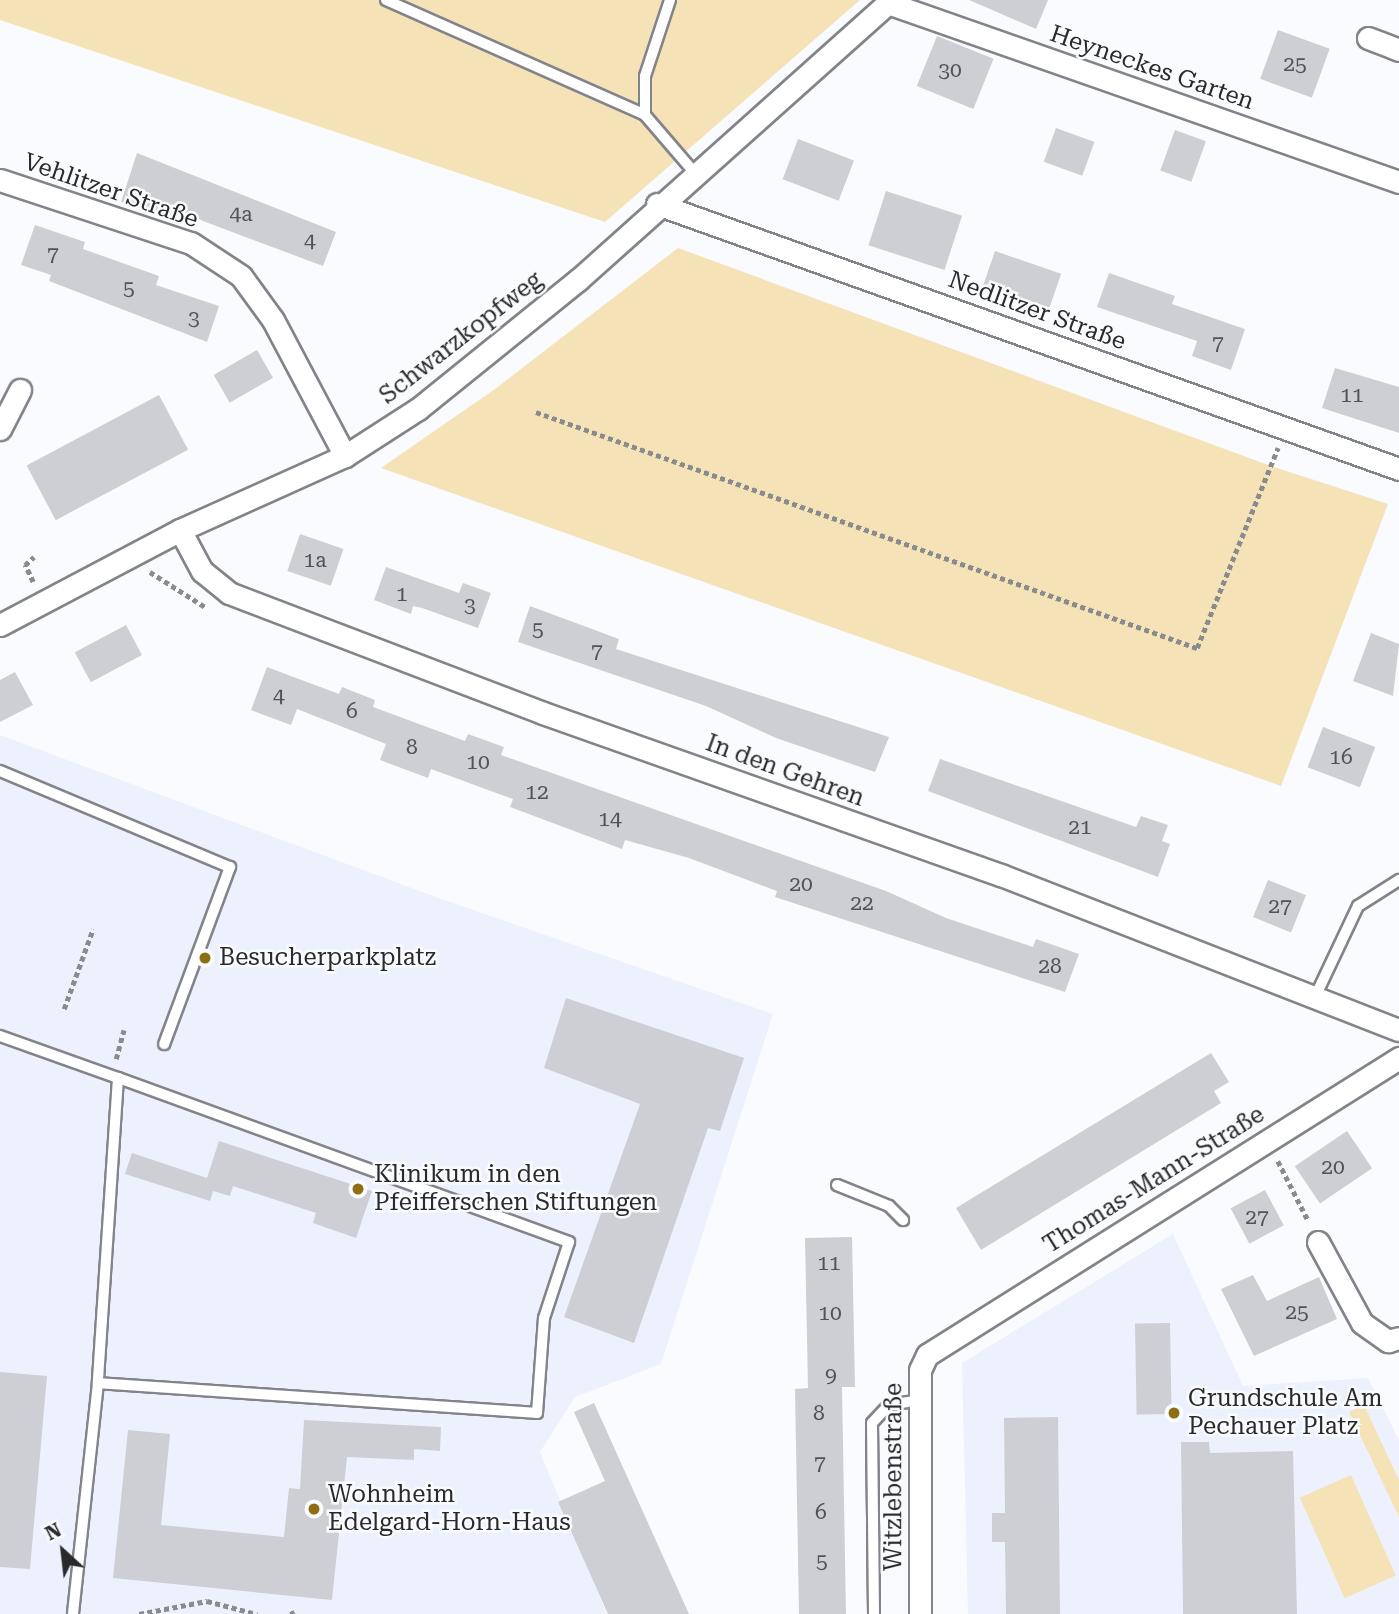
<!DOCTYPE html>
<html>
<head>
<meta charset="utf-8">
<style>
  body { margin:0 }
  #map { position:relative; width:1399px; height:1614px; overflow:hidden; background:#fafbfe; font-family:"Roboto Serif",serif }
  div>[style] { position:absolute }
  .built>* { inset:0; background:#edf1fe }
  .green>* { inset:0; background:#f5e2b7; transform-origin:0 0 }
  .building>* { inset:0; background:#cecfd5; transform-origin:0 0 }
  .path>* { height:4.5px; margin-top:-2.25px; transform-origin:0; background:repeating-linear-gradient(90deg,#8a8b8e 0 5px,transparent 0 8.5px) }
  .roads { filter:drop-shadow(2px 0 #83848a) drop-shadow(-2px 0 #83848a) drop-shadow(0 2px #83848a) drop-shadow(0 -2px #83848a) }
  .service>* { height:10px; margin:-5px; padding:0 5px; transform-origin:5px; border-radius:5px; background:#fff }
  .minor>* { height:21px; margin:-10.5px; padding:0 10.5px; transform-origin:10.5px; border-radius:10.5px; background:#fff }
  .dots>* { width:19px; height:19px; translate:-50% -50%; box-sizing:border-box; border:4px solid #fafbfe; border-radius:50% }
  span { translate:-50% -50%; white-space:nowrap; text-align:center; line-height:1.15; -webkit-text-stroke:5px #fafbfe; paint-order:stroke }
  .number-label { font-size:21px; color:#525356 }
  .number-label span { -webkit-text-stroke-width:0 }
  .street-label { font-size:24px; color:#292a2c }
  .poi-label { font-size:24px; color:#292a2c }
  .left { translate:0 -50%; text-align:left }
  .north { position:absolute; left:28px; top:1516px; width:70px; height:70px; -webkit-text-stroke:5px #fafbfe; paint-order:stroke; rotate:333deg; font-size:19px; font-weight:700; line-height:28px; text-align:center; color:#292a2c }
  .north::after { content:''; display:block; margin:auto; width:24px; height:32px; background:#292a2c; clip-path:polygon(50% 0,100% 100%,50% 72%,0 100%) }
</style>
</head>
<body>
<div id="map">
  <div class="built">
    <div style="clip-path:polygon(0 735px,433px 896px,773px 1014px,661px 1364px,575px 1397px,540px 1452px,607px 1614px,0 1614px)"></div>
    <div style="clip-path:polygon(1173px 1234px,1243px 1386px,1368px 1378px,1399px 1440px,1399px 1614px,968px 1614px,962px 1363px)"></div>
  </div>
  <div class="green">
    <div style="clip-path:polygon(0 0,860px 0,605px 222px,0 20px)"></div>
    <div style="clip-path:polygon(678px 248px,1271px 466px,1388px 504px,1281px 786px,381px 468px,495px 389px)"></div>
    <div style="clip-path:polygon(1364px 1405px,1399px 1480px,1399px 1517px,1349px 1412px)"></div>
    <div style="left:1351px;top:1475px;width:110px;height:56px;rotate:66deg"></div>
  </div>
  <div class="building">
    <div style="clip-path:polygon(969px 0,1048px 0,1036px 29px)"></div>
    <div style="left:1278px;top:30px;width:55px;height:52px;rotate:20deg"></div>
    <div style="left:937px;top:36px;width:61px;height:54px;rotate:22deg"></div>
    <div style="left:1056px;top:128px;width:41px;height:36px;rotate:20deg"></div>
    <div style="left:1175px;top:130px;width:33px;height:43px;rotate:20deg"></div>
    <div style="left:798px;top:139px;width:60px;height:43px;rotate:21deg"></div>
    <div style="clip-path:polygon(137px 153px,336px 232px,323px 266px,179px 212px,176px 220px,121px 202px)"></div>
    <div style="left:886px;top:191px;width:80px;height:57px;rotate:18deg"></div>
    <div style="clip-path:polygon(35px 225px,85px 242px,83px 249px,159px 276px,156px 285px,219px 306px,207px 342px,49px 281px,51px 275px,21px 265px)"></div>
    <div style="left:995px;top:251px;width:70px;height:36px;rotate:19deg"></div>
    <div style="clip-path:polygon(1109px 273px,1175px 296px,1172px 304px,1245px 329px,1231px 370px,1192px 356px,1197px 341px,1097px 307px)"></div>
    <div style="left:257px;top:350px;width:32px;height:50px;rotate:60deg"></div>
    <div style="clip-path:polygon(1335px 368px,1399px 387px,1399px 433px,1322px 408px)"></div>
    <div style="left:159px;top:395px;width:62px;height:150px;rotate:62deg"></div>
    <div style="left:300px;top:534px;width:46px;height:39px;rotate:19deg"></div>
    <div style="clip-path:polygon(386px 567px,459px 593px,463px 583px,491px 593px,478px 628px,422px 608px,413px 606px,411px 614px,374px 600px)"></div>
    <div style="clip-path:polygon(530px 606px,619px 639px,616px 649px,889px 737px,875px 772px,776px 738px,706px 706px,518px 642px)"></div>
    <div style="left:126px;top:625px;width:34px;height:58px;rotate:62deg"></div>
    <div style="clip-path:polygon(1371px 633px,1399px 644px,1393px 696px,1353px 681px)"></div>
    <div style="clip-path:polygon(267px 667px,339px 694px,342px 687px,375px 700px,373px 707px,465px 741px,468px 734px,504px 747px,501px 755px,886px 891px,946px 918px,1033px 947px,1036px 939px,1079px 954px,1065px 992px,775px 897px,777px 891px,689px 858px,625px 840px,622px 849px,510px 807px,513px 799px,431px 769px,428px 778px,380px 760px,386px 744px,297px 709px,291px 725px,251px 710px)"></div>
    <div style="clip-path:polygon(15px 672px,33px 705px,0 722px,0 680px)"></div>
    <div style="left:1323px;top:727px;width:56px;height:43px;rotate:21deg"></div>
    <div style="clip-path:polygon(940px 759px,1136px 827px,1141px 816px,1168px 825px,1162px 841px,1170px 844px,1158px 877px,928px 791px)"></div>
    <div style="left:1268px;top:880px;width:41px;height:40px;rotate:22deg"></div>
    <div style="clip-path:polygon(566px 998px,744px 1058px,720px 1131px,708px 1128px,634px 1343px,564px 1317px,640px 1104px,544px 1068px)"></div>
    <div style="clip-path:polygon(1211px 1053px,1229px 1082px,1214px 1091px,1221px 1103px,981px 1250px,956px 1208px)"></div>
    <div style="left:1347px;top:1131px;width:45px;height:63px;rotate:56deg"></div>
    <div style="clip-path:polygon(219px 1141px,372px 1191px,356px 1238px,313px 1223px,316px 1213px,233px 1186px,230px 1196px,213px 1191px,210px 1201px,125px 1174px,132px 1153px,207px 1178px)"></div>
    <div style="left:1265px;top:1190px;width:40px;height:39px;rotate:62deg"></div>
    <div style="clip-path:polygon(852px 1237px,855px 1387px,842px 1387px,846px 1614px,799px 1614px,795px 1389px,808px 1388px,805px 1238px)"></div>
    <div style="clip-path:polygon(1253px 1275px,1267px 1301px,1319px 1277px,1337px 1319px,1254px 1356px,1221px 1289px)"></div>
    <div style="left:1170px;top:1323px;width:91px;height:35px;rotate:89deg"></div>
    <div style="clip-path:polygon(0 1372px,47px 1376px,30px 1569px,0 1567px)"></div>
    <div style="clip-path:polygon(594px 1403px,689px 1614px,608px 1614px,558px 1502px,605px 1481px,574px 1412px)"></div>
    <div style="clip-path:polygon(1058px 1417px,1060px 1614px,1006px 1614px,1005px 1542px,992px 1542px,992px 1513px,1005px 1513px,1004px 1418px)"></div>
    <div style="clip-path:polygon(304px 1420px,441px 1427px,440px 1451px,414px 1449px,414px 1460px,347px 1457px,332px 1600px,113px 1578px,128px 1430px,170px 1434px,161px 1525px,284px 1537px,289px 1488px,300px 1489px)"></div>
    <div style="clip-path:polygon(1181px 1442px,1209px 1442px,1210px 1453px,1293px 1451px,1297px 1614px,1183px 1614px)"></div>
  </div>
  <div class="path">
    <div style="left:536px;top:412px;width:702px;rotate:19.65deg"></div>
    <div style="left:1197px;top:648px;width:216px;rotate:-68deg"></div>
    <div style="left:150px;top:572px;width:67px;rotate:32.3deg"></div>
    <div style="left:33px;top:582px;width:19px;rotate:-115deg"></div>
    <div style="left:25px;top:565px;width:12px;rotate:-42deg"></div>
    <div style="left:64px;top:1009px;width:85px;rotate:-70.1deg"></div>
    <div style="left:116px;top:1059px;width:30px;rotate:-75deg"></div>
    <div style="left:1278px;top:1161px;width:68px;rotate:63.1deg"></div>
    <div style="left:139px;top:1614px;width:69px;rotate:-10.8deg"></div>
    <div style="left:207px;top:1601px;width:52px;rotate:14.6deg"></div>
    <div style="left:290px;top:1614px;width:5px;rotate:-22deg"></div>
  </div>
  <div class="roads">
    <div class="service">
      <div style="left:386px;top:0;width:283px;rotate:23.9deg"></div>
      <div style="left:670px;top:0;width:80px;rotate:108.2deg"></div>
      <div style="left:645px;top:76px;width:39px;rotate:90deg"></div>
      <div style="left:645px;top:115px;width:75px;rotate:49.3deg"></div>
      <div style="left:0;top:771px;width:249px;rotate:22.7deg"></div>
      <div style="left:230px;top:867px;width:189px;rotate:110.4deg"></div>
      <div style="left:1315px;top:997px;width:101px;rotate:-64.7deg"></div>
      <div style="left:1358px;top:906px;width:49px;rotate:-32.4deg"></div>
      <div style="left:0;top:1036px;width:125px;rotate:19.6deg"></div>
      <div style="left:118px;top:1078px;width:306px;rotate:93.8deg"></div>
      <div style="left:98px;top:1383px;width:232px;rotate:96.2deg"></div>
      <div style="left:837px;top:1185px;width:56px;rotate:22deg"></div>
      <div style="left:889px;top:1206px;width:20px;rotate:45deg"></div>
      <div style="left:98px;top:1383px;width:440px;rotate:3.9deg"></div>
      <div style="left:537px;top:1413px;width:95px;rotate:-85.8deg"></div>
      <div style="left:544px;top:1318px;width:80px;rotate:-71.8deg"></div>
      <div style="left:569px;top:1242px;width:480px;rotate:-160deg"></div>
      <div style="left:874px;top:1614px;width:191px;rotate:-90.6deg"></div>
      <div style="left:872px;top:1423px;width:25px;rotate:-47deg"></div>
      <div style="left:889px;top:1405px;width:31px;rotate:-9deg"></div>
    </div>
    <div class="minor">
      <div style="left:888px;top:3px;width:541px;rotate:19.31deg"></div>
      <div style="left:1368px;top:38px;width:33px;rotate:21deg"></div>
      <div style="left:0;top:180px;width:201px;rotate:18.3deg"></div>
      <div style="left:191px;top:243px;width:60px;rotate:33.4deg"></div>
      <div style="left:241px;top:276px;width:54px;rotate:54deg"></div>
      <div style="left:273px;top:320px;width:154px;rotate:62.1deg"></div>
      <div style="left:657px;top:204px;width:788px;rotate:19.65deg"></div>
      <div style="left:0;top:429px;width:44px;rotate:-62.9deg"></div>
      <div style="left:180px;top:530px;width:47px;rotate:61.8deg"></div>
      <div style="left:202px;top:571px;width:35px;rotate:39deg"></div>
      <div style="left:229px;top:593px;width:336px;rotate:20.9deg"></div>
      <div style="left:543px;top:713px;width:486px;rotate:19.5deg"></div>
      <div style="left:1001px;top:875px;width:427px;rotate:21.3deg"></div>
      <div style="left:0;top:625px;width:204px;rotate:-27.8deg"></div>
      <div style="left:180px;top:530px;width:181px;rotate:-24.2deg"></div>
      <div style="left:345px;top:456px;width:87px;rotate:-32.8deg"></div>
      <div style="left:418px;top:409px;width:206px;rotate:-38.9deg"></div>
      <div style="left:578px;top:280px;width:420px;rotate:-41.8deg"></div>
      <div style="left:1318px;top:1242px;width:92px;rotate:61.5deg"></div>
      <div style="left:1362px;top:1323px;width:32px;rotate:35deg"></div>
      <div style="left:1388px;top:1341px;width:11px;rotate:-15deg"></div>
      <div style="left:920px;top:1614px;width:244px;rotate:-90deg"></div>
      <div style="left:920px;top:1370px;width:17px;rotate:-65deg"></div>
      <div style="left:927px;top:1355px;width:558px;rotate:-32.18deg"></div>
    </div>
  </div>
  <div class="dots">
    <div style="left:205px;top:958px;background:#8e6e12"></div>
    <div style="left:358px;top:1189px;background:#8e6e12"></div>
    <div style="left:1174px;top:1413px;background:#8e6e12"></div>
    <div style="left:314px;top:1509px;background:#8e6e12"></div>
  </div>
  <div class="number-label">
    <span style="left:1295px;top:64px">25</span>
    <span style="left:950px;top:70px">30</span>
    <span style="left:241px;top:214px">4a</span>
    <span style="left:310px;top:241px">4</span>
    <span style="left:53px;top:254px">7</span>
    <span style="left:129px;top:288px">5</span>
    <span style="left:194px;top:318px">3</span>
    <span style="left:1218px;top:343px">7</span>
    <span style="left:1352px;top:395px">11</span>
    <span style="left:315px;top:560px">1a</span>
    <span style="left:402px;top:594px">1</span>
    <span style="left:470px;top:605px">3</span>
    <span style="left:538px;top:629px">5</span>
    <span style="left:597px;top:651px">7</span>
    <span style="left:279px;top:696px">4</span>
    <span style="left:352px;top:711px">6</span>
    <span style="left:412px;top:747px">8</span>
    <span style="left:1341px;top:757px">16</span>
    <span style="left:478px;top:762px">10</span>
    <span style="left:537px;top:792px">12</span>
    <span style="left:610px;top:819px">14</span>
    <span style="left:1080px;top:827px">21</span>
    <span style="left:801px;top:884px">20</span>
    <span style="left:862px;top:903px">22</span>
    <span style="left:1280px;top:906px">27</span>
    <span style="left:1050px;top:966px">28</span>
    <span style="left:1333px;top:1167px">20</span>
    <span style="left:1257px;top:1217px">27</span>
    <span style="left:829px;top:1263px">11</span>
    <span style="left:1297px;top:1312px">25</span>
    <span style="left:830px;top:1313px">10</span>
    <span style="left:831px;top:1375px">9</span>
    <span style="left:819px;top:1413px">8</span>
    <span style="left:820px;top:1463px">7</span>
    <span style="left:821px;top:1512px">6</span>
    <span style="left:822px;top:1561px">5</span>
  </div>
  <div class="street-label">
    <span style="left:1152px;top:68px;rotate:19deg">Heyneckes Garten</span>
    <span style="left:111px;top:191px;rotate:19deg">Vehlitzer Straße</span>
    <span style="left:1037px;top:311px;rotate:20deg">Nedlitzer Straße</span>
    <span style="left:461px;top:338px;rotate:-38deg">Schwarzkopfweg</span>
    <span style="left:785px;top:771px;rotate:20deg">In den Gehren</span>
    <span style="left:1154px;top:1180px;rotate:-32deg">Thomas-Mann-Straße</span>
    <span style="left:894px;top:1477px;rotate:-90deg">Witzlebenstraße</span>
  </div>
  <div class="poi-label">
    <span class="left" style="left:219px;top:958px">Besucherparkplatz</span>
    <span class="left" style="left:374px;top:1189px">Klinikum in den<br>Pfeifferschen Stiftungen</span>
    <span class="left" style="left:1188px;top:1413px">Grundschule Am<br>Pechauer Platz</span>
    <span class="left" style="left:328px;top:1509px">Wohnheim<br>Edelgard-Horn-Haus</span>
  </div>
  <div class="north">N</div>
</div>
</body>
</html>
